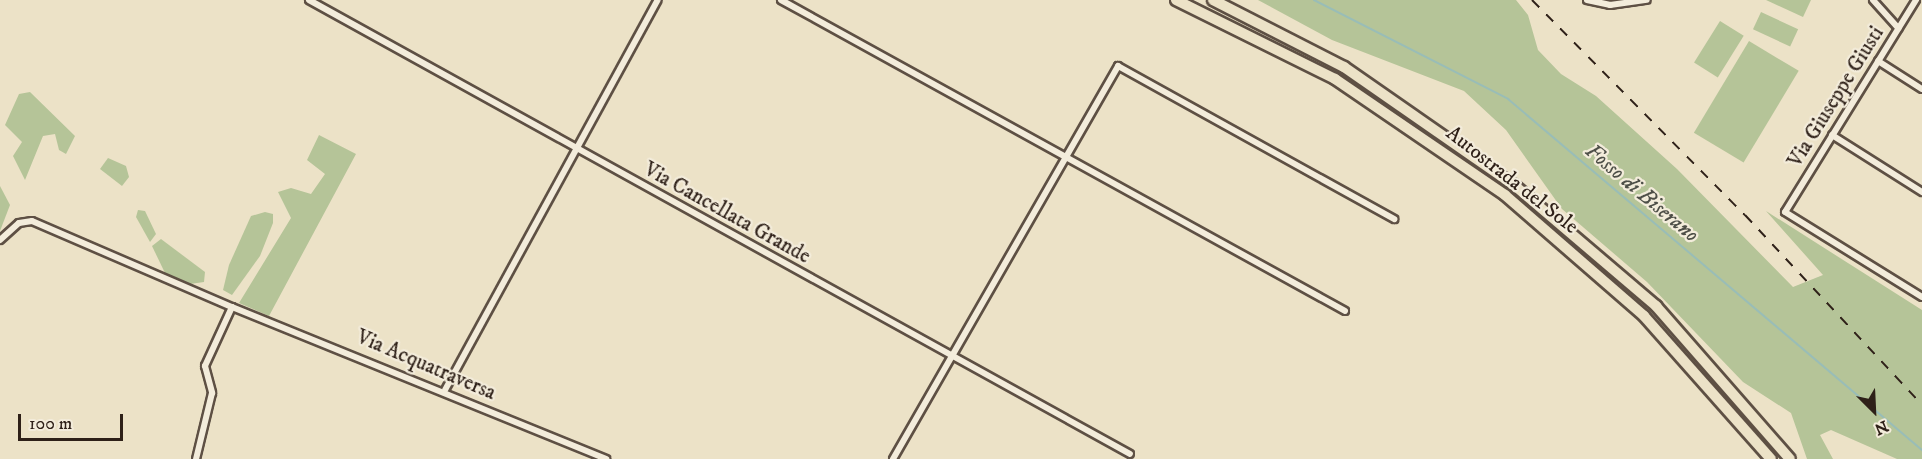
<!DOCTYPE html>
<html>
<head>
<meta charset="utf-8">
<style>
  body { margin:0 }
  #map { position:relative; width:1922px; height:459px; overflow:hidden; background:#ece2c7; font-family:"IM FELL DW Pica",serif }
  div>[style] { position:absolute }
  .green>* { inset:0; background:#b5c498; transform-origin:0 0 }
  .stream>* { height:2px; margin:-1px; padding:0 1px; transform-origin:1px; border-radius:1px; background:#99bdb7 }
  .roads { filter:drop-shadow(2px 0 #5e5044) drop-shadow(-2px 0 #5e5044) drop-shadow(0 2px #5e5044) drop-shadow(0 -2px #5e5044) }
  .minor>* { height:6px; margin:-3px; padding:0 3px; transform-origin:3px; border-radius:3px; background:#f3ecdb }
  .motorway>* { height:10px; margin:-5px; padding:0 5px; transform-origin:5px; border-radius:5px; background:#ece2c7 }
  .rail>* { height:2px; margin-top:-1px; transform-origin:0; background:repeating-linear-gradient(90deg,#2e2018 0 10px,transparent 0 20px) }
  span { translate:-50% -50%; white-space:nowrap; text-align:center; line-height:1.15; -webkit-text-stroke:4.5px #f3ecdb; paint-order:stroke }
  .street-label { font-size:21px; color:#2e2018 }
  .water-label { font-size:22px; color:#4e4f48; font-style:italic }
  .north { position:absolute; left:1844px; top:381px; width:60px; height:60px; -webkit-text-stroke:4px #f3ecdb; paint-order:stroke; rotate:156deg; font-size:16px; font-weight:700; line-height:24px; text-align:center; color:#2e2018 }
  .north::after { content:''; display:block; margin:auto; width:21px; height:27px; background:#2e2018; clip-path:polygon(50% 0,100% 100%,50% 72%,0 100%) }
  .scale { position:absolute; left:18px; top:414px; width:105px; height:27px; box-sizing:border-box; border:3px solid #2e2018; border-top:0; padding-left:8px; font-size:18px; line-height:21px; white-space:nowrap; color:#2e2018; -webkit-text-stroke:4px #f3ecdb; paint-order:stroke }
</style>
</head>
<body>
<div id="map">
  <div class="green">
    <div style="clip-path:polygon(1258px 0,1516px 0,1528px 15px,1538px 50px,1561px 74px,1596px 96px,1677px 169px,1793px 287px,1823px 275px,1766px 211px,1922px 310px,1922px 459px,1897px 459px,1831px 430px,1820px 435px,1833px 459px,1807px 459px,1791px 413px,1743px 382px,1647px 282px,1562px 209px,1506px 130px,1464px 91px,1332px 40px)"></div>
    <div style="clip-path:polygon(1766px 0,1811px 0,1803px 17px)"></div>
    <div style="left:1761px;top:12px;width:41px;height:19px;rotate:25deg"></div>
    <div style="left:1720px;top:21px;width:28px;height:49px;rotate:32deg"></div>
    <div style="left:1749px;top:41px;width:58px;height:107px;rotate:31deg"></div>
    <div style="clip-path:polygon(30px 92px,75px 136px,66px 154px,59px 150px,55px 134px,43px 136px,25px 180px,13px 156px,22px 142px,5px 125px,19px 94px)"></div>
    <div style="clip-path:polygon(319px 135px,356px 154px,269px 316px,239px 303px,291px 218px,278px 192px,291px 188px,311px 194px,325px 174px,307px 160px)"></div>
    <div style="clip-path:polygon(108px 158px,126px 166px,129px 177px,122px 186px,100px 169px)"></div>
    <div style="clip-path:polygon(0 186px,10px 205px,0 231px)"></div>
    <div style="clip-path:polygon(138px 210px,145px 211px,156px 234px,150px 242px,136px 217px)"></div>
    <div style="clip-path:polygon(265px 212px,273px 214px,273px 223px,260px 256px,232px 295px,223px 290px,229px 265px,251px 216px)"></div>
    <div style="clip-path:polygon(161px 239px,205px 272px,204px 282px,190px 284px,165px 273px,152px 246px)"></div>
  </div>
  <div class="stream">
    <div style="left:1314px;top:0;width:218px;rotate:27deg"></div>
    <div style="left:1508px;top:99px;width:543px;rotate:40.29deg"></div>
  </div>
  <div class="roads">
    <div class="minor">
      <div style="left:309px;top:0;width:938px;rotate:28.94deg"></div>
      <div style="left:781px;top:0;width:644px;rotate:28.87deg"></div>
      <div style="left:1587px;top:0;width:24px;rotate:12deg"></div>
      <div style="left:1610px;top:5px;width:37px;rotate:-8deg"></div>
      <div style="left:1873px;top:0;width:38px;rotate:48deg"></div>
      <div style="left:1916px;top:0;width:249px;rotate:121.7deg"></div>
      <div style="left:1785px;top:212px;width:161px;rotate:31.8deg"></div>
      <div style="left:1878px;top:61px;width:52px;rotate:32.5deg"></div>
      <div style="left:1832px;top:135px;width:107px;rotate:32.3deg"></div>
      <div style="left:0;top:240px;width:25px;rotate:-42deg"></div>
      <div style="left:19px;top:223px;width:13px;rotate:-9deg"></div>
      <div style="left:32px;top:221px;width:218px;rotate:23.3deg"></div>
      <div style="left:232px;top:307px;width:65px;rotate:114.6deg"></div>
      <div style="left:205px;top:366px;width:28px;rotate:75deg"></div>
      <div style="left:212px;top:393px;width:68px;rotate:103.6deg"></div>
      <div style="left:232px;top:307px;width:404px;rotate:22.1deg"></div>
      <div style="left:445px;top:390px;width:444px;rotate:-61.4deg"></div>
      <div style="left:893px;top:459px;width:453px;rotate:-60.2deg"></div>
      <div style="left:1118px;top:66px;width:316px;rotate:29deg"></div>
    </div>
    <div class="motorway">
      <div style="left:1176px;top:0;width:178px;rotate:26.4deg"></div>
      <div style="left:1335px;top:79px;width:206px;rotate:34.3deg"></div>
      <div style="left:1505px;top:195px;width:184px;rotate:41deg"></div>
      <div style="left:1644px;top:316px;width:191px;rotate:48.4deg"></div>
      <div style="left:1213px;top:0;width:147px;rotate:27.1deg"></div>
      <div style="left:1344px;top:67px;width:207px;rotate:34.8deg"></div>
      <div style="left:1514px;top:185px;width:187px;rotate:40.4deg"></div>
      <div style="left:1656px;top:306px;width:203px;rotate:48.8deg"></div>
    </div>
  </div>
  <div class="rail">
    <div style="left:1532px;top:0;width:303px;rotate:45.3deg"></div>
    <div style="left:1745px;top:215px;width:260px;rotate:47deg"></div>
  </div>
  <div class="street-label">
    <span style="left:1836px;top:97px;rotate:-58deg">Via Giuseppe Giusti</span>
    <span style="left:1512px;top:180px;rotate:38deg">Autostrada del Sole</span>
    <span style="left:727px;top:213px;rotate:29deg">Via Cancellata Grande</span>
    <span style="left:426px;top:365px;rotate:23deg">Via Acquatraversa</span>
  </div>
  <div class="water-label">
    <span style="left:1642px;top:193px;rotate:40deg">Fosso di Biserano</span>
  </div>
  <div class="north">N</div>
  <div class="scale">100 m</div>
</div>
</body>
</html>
